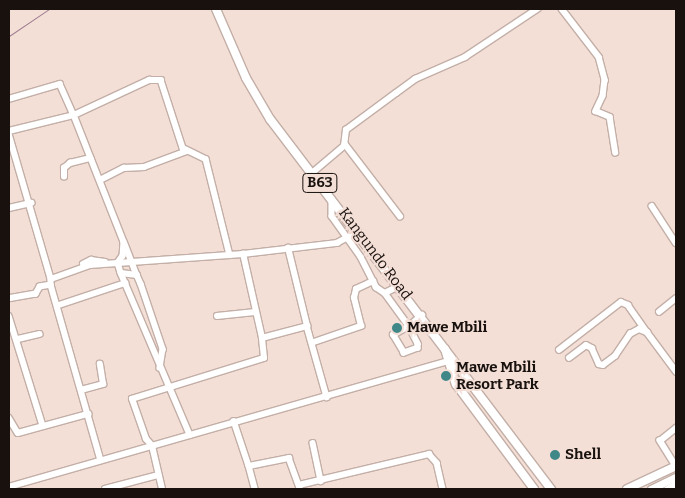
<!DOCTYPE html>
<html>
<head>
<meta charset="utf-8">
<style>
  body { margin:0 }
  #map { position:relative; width:685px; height:498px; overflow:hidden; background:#f4dfd7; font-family:Bitter,serif }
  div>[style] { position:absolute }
  .stream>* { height:1px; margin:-0.5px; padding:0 0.5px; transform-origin:0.5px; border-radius:0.5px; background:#a07e92 }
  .roads { filter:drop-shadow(1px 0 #c3afa7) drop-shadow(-1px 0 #c3afa7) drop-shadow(0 1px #c3afa7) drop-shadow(0 -1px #c3afa7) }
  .minor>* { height:5.5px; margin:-2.75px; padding:0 2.75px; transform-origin:2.75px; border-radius:2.75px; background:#fff }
  .major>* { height:7px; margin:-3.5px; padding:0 3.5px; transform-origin:3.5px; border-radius:3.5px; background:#fff }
  .highway>* { height:8px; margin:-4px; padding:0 4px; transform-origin:4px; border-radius:4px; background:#fff }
  .dots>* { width:14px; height:14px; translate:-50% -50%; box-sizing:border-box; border:2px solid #f4dfd7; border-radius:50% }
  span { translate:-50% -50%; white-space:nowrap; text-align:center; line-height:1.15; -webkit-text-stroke:4px #f4dfd7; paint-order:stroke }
  .shield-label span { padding:1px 4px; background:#f4dfd7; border:1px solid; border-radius:4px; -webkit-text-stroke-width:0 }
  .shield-label { font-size:14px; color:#18110e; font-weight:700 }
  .street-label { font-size:15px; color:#18110e }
  .poi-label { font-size:15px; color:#18110e; font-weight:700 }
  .left { translate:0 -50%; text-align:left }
  .frame { position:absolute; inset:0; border:10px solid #18110e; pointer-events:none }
</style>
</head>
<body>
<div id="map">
  <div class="stream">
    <div style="left:9px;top:36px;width:48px;rotate:-34deg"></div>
  </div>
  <div class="roads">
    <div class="minor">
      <div style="left:562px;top:9px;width:61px;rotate:52.4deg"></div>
      <div style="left:599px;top:57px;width:24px;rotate:75deg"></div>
      <div style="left:605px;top:80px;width:16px;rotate:97deg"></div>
      <div style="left:603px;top:96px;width:17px;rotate:115deg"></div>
      <div style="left:596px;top:111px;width:15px;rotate:23deg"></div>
      <div style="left:610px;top:117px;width:36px;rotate:81deg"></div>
      <div style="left:9px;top:99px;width:53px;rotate:-16.4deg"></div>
      <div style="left:60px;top:84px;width:34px;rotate:66deg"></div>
      <div style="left:74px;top:115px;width:83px;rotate:-25deg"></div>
      <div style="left:149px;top:80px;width:12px"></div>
      <div style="left:161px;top:80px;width:71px;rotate:72.1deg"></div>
      <div style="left:183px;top:148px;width:25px;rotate:26deg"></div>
      <div style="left:206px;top:159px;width:99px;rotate:76deg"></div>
      <div style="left:9px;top:131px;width:67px;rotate:-13.8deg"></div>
      <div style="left:74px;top:115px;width:136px;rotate:68.5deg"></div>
      <div style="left:124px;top:242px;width:14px;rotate:94deg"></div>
      <div style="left:123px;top:256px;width:9px;rotate:126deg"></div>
      <div style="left:118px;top:263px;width:10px;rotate:73deg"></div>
      <div style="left:121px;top:273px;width:176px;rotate:66.9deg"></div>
      <div style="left:9px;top:134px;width:151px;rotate:73.8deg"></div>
      <div style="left:51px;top:279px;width:6px;rotate:90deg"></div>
      <div style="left:51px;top:285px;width:11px;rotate:170deg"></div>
      <div style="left:40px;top:287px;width:8px;rotate:120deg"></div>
      <div style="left:36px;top:294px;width:27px;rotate:170deg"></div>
      <div style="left:345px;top:144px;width:91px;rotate:52.6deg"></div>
      <div style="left:312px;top:173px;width:42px;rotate:-40.2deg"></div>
      <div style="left:344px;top:146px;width:16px;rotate:-83deg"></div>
      <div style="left:346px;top:130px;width:62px;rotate:-36.5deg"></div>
      <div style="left:396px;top:93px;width:24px;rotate:-36deg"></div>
      <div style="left:415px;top:79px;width:55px;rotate:-23.7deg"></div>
      <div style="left:465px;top:57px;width:87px;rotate:-33.7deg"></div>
      <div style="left:64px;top:177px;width:9px;rotate:-90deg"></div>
      <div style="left:64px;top:168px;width:8px;rotate:-40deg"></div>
      <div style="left:70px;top:163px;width:21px;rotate:-14deg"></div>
      <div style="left:100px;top:180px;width:27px;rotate:-27deg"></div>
      <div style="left:124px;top:168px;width:20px;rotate:-3deg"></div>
      <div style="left:144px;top:167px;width:46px;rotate:-20.4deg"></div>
      <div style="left:332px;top:199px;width:17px;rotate:90deg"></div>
      <div style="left:332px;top:216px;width:50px;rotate:54.7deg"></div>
      <div style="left:361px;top:257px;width:34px;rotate:63deg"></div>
      <div style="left:376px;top:287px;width:11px;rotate:34deg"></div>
      <div style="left:385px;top:293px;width:16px;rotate:-27deg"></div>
      <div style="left:652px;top:206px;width:44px;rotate:57deg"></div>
      <div style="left:9px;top:208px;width:23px;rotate:-13deg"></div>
      <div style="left:125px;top:244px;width:33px;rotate:69deg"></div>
      <div style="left:83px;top:264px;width:9px;rotate:-27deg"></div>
      <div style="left:91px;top:260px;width:14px;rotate:8deg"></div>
      <div style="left:121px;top:273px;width:16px;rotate:7deg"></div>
      <div style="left:137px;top:275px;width:10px;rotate:66deg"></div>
      <div style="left:141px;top:284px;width:69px;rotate:71.3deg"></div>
      <div style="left:163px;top:349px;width:19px;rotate:99deg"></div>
      <div style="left:51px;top:279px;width:41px;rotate:-19.7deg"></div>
      <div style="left:90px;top:265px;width:153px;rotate:-4.1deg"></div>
      <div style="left:51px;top:285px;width:182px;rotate:74.1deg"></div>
      <div style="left:385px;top:293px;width:41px;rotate:54deg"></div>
      <div style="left:409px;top:326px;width:20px;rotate:63deg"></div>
      <div style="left:418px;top:344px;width:4px;rotate:90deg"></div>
      <div style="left:418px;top:348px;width:15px;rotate:160deg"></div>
      <div style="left:404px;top:353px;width:21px;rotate:-121deg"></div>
      <div style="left:393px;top:335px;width:18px;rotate:-29deg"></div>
      <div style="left:409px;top:326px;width:17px;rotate:-40deg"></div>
      <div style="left:59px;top:305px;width:70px;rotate:-18.4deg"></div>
      <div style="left:659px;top:312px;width:22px;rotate:-39deg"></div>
      <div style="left:9px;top:316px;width:115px;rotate:72.8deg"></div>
      <div style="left:217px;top:316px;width:38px;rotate:-6deg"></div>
      <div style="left:307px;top:326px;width:74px;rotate:74.3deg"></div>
      <div style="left:262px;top:338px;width:47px;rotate:-14.9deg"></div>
      <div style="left:307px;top:326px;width:80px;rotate:-103.7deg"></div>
      <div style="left:18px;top:339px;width:22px;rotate:-13deg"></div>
      <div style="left:314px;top:342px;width:50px;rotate:-18.8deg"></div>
      <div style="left:361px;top:326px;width:29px;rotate:-104deg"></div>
      <div style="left:354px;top:298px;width:9px;rotate:-77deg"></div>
      <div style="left:356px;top:289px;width:19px;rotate:-25deg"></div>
      <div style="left:559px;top:350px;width:78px;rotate:-37.7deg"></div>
      <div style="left:621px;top:302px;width:8px;rotate:23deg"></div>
      <div style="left:628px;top:305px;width:33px;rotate:55deg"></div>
      <div style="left:569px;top:358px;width:21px;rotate:-37deg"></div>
      <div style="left:586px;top:345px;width:7px;rotate:27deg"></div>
      <div style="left:592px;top:348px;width:17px;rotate:66deg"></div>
      <div style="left:599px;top:364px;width:4px;rotate:14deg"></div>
      <div style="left:603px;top:365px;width:15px;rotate:-37deg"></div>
      <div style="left:615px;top:356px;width:27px;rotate:-56deg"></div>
      <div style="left:630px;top:334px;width:10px;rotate:-29deg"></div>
      <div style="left:639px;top:329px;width:9px;rotate:21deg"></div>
      <div style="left:647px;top:332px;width:49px;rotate:53.4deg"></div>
      <div style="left:81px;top:390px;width:23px;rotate:-15deg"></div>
      <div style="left:103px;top:384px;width:20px;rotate:-99deg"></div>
      <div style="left:9px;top:418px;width:17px;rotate:59deg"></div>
      <div style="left:18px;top:433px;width:73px;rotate:-15.2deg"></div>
      <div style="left:234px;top:421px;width:47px;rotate:71.6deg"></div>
      <div style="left:249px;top:466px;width:41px;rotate:-11.3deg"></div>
      <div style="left:289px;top:458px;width:33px;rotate:70deg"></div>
      <div style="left:313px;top:443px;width:39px;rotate:78deg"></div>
      <div style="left:249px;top:466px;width:24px;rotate:75deg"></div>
      <div style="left:676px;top:467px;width:31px;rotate:-122deg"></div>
      <div style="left:660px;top:441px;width:21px;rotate:-39deg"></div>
      <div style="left:299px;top:485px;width:134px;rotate:-13.4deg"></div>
      <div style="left:429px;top:454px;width:12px;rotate:48deg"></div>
      <div style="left:437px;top:463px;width:26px;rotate:77deg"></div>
      <div style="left:9px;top:487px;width:457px;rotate:-16deg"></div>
      <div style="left:105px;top:489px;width:55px;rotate:-14.8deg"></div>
      <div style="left:162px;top:489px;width:44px;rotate:-103.1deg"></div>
      <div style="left:152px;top:446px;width:9px;rotate:-131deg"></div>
      <div style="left:146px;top:439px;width:42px;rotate:-109.3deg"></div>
      <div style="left:132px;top:399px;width:138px;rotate:-17.3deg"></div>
      <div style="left:264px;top:358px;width:20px;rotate:-96deg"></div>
      <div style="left:262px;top:338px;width:86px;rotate:-102.7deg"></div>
      <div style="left:243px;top:254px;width:95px;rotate:-6.7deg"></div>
      <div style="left:337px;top:243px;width:24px;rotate:-28deg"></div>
    </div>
    <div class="major">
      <div style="left:651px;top:489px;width:28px;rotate:-26deg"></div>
      <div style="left:667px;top:489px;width:10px;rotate:-29deg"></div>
    </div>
    <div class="highway">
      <div style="left:216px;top:9px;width:75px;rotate:66.5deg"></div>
      <div style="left:246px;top:78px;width:48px;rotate:59.7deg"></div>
      <div style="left:270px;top:119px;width:465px;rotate:52.8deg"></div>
      <div style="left:445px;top:349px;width:37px;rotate:73deg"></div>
      <div style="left:456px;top:384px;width:131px;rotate:53.4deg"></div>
      <div style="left:627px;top:489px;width:54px;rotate:-25.1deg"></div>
    </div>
  </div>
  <div class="dots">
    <div style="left:397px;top:328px;background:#408888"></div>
    <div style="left:446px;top:376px;background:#408888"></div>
    <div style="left:555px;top:455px;background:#408888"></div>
  </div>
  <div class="shield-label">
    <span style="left:320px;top:183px">B63</span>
  </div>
  <div class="street-label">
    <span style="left:375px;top:254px;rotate:53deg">Kangundo Road</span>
  </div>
  <div class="poi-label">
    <span class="left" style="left:407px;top:328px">Mawe Mbili</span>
    <span class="left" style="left:456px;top:376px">Mawe Mbili<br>Resort Park</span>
    <span class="left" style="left:565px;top:455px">Shell</span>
  </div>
  <div class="frame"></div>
</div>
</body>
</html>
